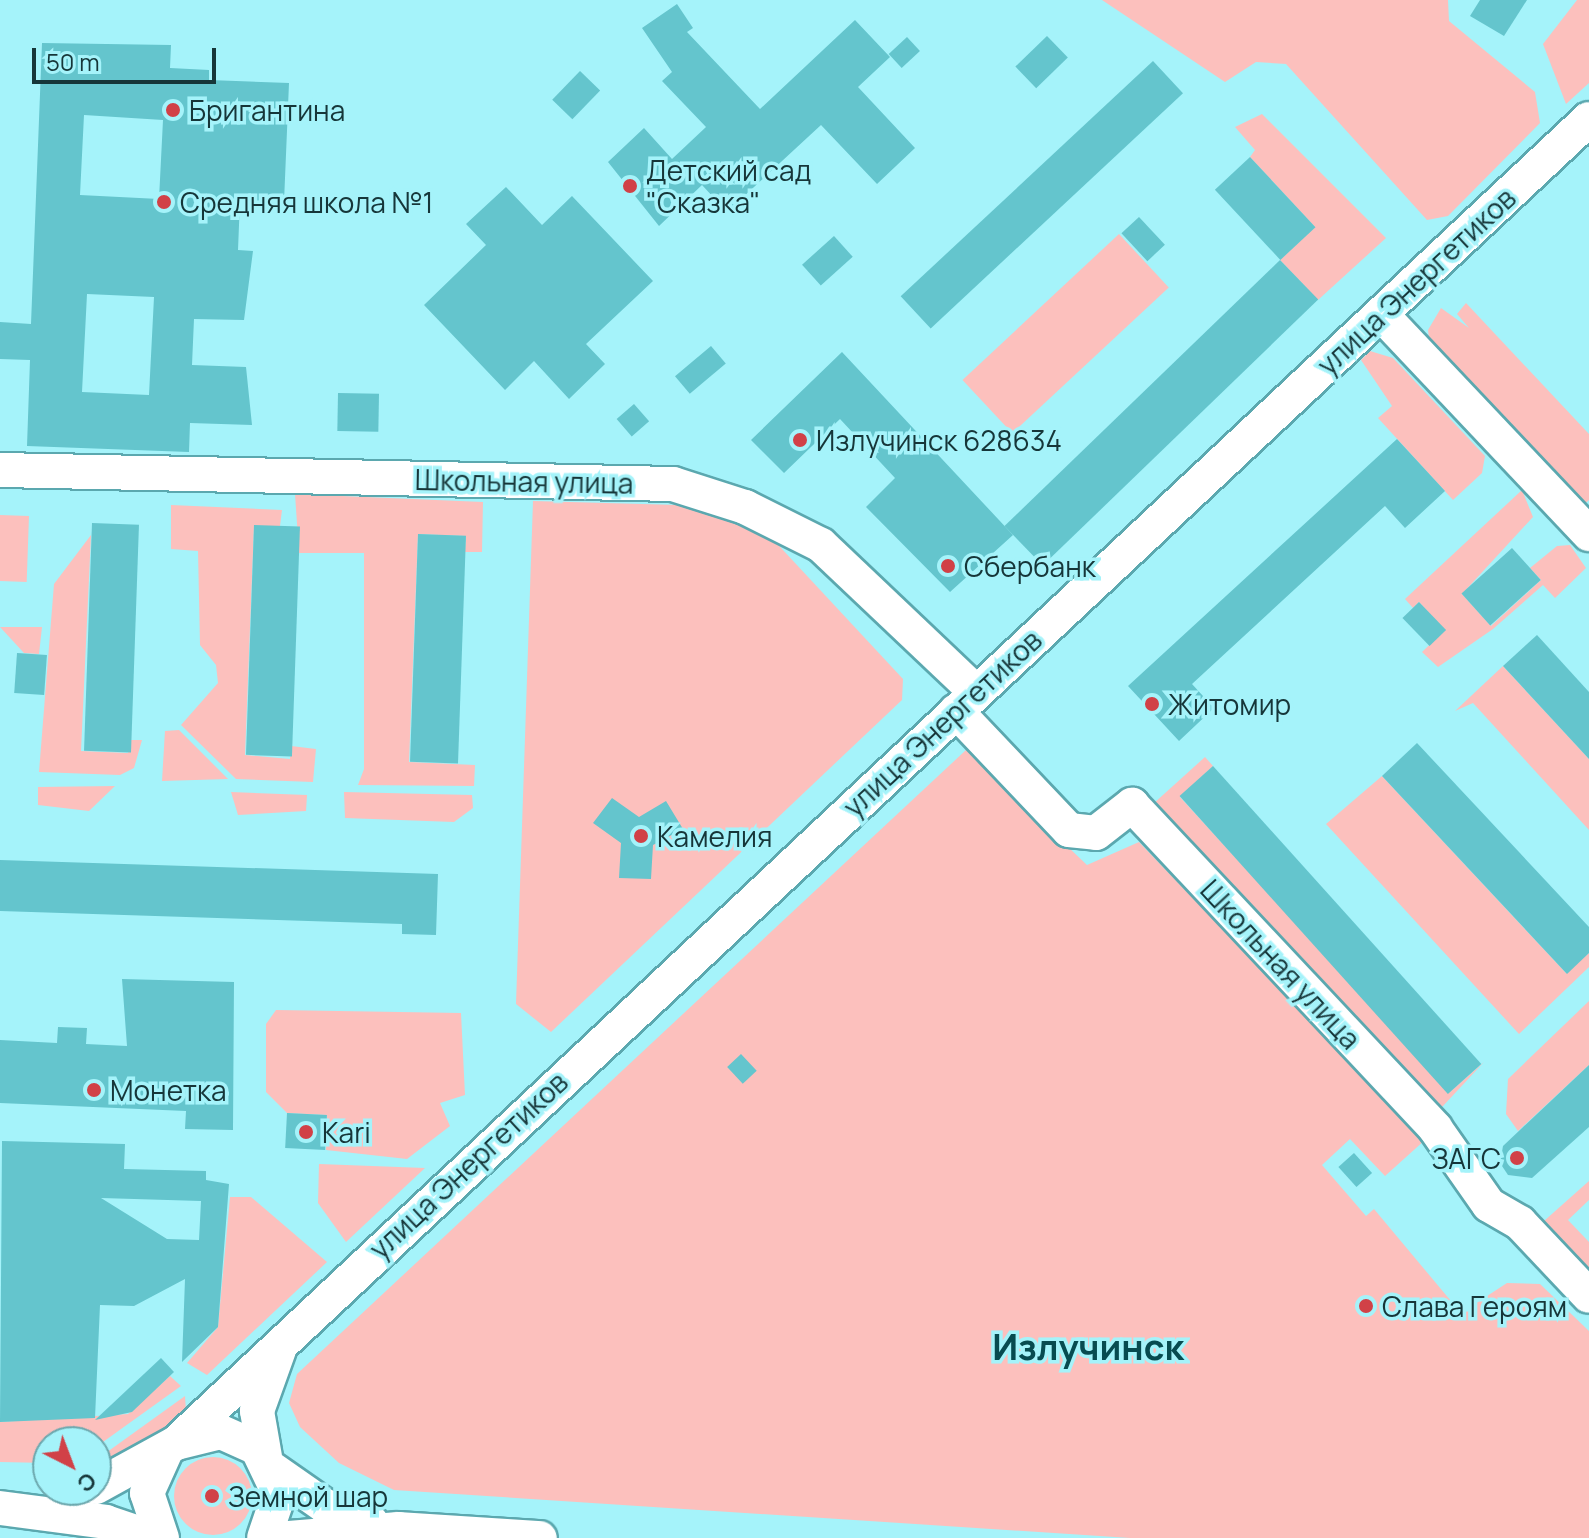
<!DOCTYPE html>
<html>
<head>
<meta charset="utf-8">
<style>
  body { margin:0 }
  #map { position:relative; width:1589px; height:1538px; overflow:hidden; background:#a5f3fa; font-family:Manrope,sans-serif }
  div>[style] { position:absolute }
  .green>* { inset:0; background:#fcc0bd; transform-origin:0 0 }
  .round { border-radius:50% }
  .building>* { inset:0; background:#64c5cd; transform-origin:0 0 }
  .roads { filter:drop-shadow(2px 0 #5ba8af) drop-shadow(-2px 0 #5ba8af) drop-shadow(0 2px #5ba8af) drop-shadow(0 -2px #5ba8af) }
  .minor>* { height:34px; margin:-17px; padding:0 17px; transform-origin:17px; border-radius:17px; background:#fff }
  .dots>* { width:22px; height:22px; translate:-50% -50%; box-sizing:border-box; border:4px solid #a5f3fa; border-radius:50% }
  span { translate:-50% -50%; white-space:nowrap; text-align:center; line-height:1.15; -webkit-text-stroke:7px #a5f3fa; paint-order:stroke }
  .poi-label { font-size:28px; color:#163639 }
  .left { translate:0 -50%; text-align:left }
  .right { translate:-100% -50%; text-align:right }
  .street-label { font-size:28px; color:#163639 }
  .district-label { font-size:36px; color:#074b50; font-weight:700 }
  .north { position:absolute; left:32px; top:1426px; width:80px; height:80px; box-sizing:border-box; background:#a5f3fa; border:2px solid #6ca7ad; border-radius:50%; rotate:138deg; font-size:22px; font-weight:700; line-height:32px; text-align:center; color:#163639 }
  .north::after { content:''; display:block; margin:auto; width:28px; height:36px; background:#d14147; clip-path:polygon(50% 0,100% 100%,50% 72%,0 100%) }
  .scale { position:absolute; left:32px; top:48px; width:184px; height:36px; box-sizing:border-box; border:4px solid #163639; border-top:0; padding-left:10px; font-size:24px; line-height:28px; white-space:nowrap; color:#163639; -webkit-text-stroke:6px #a5f3fa; paint-order:stroke }
</style>
</head>
<body>
<div id="map">
  <div class="green">
    <div style="clip-path:polygon(1102px 0,1448px 0,1449px 21px,1535px 92px,1540px 123px,1448px 216px,1427px 220px,1286px 64px,1256px 62px,1225px 82px)"></div>
    <div style="clip-path:polygon(1577px 0,1589px 0,1589px 83px,1566px 104px,1543px 44px)"></div>
    <div style="clip-path:polygon(1262px 114px,1386px 238px,1318px 300px,1280px 260px,1315px 227px,1250px 157px,1255px 150px,1235px 127px)"></div>
    <div style="left:1119px;top:234px;width:73px;height:214px;rotate:47deg"></div>
    <div style="clip-path:polygon(1466px 303px,1589px 434px,1589px 500px,1580px 508px,1430px 345px,1428px 330px,1441px 308px,1469px 328px,1457px 314px)"></div>
    <div style="clip-path:polygon(1370px 351px,1393px 358px,1485px 456px,1482px 473px,1453px 500px,1378px 418px,1392px 406px,1361px 360px)"></div>
    <div style="clip-path:polygon(1522px 490px,1533px 517px,1462px 594px,1491px 626px,1541px 580px,1530px 568px,1557px 546px,1570px 545px,1586px 568px,1555px 598px,1543px 585px,1493px 629px,1438px 667px,1422px 652px,1445px 630px,1419px 602px,1413px 608px,1405px 599px)"></div>
    <div style="clip-path:polygon(295px 494px,483px 502px,482px 552px,465px 552px,466px 536px,418px 534px,409px 762px,475px 765px,474px 786px,358px 785px,364px 769px,364px 553px,299px 553px)"></div>
    <div style="clip-path:polygon(533px 501px,678px 505px,769px 535px,903px 679px,902px 700px,551px 1032px,516px 1004px)"></div>
    <div style="clip-path:polygon(171px 505px,282px 510px,280px 526px,254px 526px,245px 755px,290px 759px,291px 746px,316px 749px,313px 782px,236px 779px,181px 725px,218px 683px,216px 665px,200px 645px,198px 551px,171px 549px)"></div>
    <div style="left:0;top:515px;width:29px;height:66px;rotate:2deg"></div>
    <div style="clip-path:polygon(91px 535px,81px 751px,128px 753px,129px 740px,142px 740px,134px 768px,120px 775px,39px 772px,54px 584px)"></div>
    <div style="clip-path:polygon(0 627px,42px 627px,39px 654px,24px 653px)"></div>
    <div style="clip-path:polygon(1503px 666px,1589px 759px,1589px 830px,1473px 703px,1455px 711px)"></div>
    <div style="clip-path:polygon(179px 730px,228px 779px,162px 781px,165px 731px)"></div>
    <div style="clip-path:polygon(966px 750px,1087px 865px,1139px 842px,1425px 1140px,1385px 1176px,1350px 1139px,1322px 1165px,1366px 1216px,1374px 1209px,1461px 1313px,1507px 1283px,1540px 1284px,1589px 1331px,1589px 1538px,1130px 1538px,394px 1490px,339px 1463px,300px 1427px,289px 1403px,297px 1374px)"></div>
    <div style="clip-path:polygon(1205px 757px,1213px 766px,1180px 797px,1450px 1092px,1484px 1062px,1443px 1106px,1434px 1110px,1153px 804px)"></div>
    <div style="clip-path:polygon(1382px 776px,1566px 973px,1589px 953px,1589px 967px,1519px 1034px,1326px 824px)"></div>
    <div style="clip-path:polygon(115px 786px,89px 811px,38px 805px,38px 787px)"></div>
    <div style="clip-path:polygon(231px 792px,307px 795px,306px 811px,238px 815px)"></div>
    <div style="clip-path:polygon(344px 792px,472px 795px,473px 808px,454px 822px,345px 818px)"></div>
    <div style="clip-path:polygon(1589px 1001px,1589px 1065px,1518px 1131px,1506px 1114px,1508px 1079px)"></div>
    <div style="clip-path:polygon(276px 1010px,461px 1013px,465px 1095px,440px 1103px,450px 1126px,407px 1159px,326px 1150px,327px 1115px,287px 1113px,266px 1092px,266px 1024px)"></div>
    <div style="clip-path:polygon(319px 1164px,425px 1168px,346px 1242px,318px 1203px)"></div>
    <div style="clip-path:polygon(1589px 1181px,1589px 1200px,1568px 1220px,1589px 1242px,1589px 1287px,1541px 1232px,1544px 1221px)"></div>
    <div style="clip-path:polygon(230px 1197px,251px 1197px,327px 1262px,207px 1375px,187px 1363px,218px 1327px)"></div>
    <div style="clip-path:polygon(170px 1376px,181px 1386px,96px 1447px,48px 1442px,48px 1463px,0 1462px,0 1422px,128px 1414px)"></div>
    <div style="clip-path:polygon(185px 1396px,186px 1412px,144px 1451px,96px 1475px,96px 1460px)"></div>
    <div class="round" style="left:174px;top:1457px;width:78px;height:78px"></div>
  </div>
  <div class="building">
    <div style="clip-path:polygon(1480px 0,1527px 0,1504px 36px,1470px 16px)"></div>
    <div style="clip-path:polygon(677px 4px,693px 28px,687px 32px,760px 109px,855px 20px,890px 57px,858px 87px,915px 148px,877px 184px,821px 125px,727px 212px,702px 185px,659px 226px,608px 162px,644px 128px,672px 159px,706px 127px,662px 81px,672px 72px,642px 28px)"></div>
    <div style="left:1047px;top:36px;width:30px;height:44px;rotate:46deg"></div>
    <div style="left:907px;top:37px;width:19px;height:25px;rotate:47deg"></div>
    <div style="clip-path:polygon(evenodd,42px 43px,171px 45px,170px 68px,209px 70px,209px 80px,289px 83px,284px 202px,240px 200px,238px 250px,253px 251px,244px 320px,194px 319px,192px 365px,246px 367px,252px 425px,190px 423px,189px 452px,27px 446px,30px 360px,0 359px,0 322px,31px 324px,42px 43px,84px 115px,163px 120px,159px 199px,80px 195px,84px 115px,42px 43px,87px 294px,154px 297px,149px 395px,82px 392px,87px 294px)"></div>
    <div style="left:1153px;top:61px;width:44px;height:345px;rotate:47deg"></div>
    <div style="left:580px;top:71px;width:28px;height:40px;rotate:44deg"></div>
    <div style="left:1250px;top:157px;width:96px;height:48px;rotate:47deg"></div>
    <div style="clip-path:polygon(506px 187px,542px 225px,572px 196px,653px 281px,586px 344px,605px 364px,569px 399px,534px 361px,505px 390px,424px 305px,486px 245px,466px 224px)"></div>
    <div style="left:1139px;top:217px;width:38px;height:24px;rotate:47deg"></div>
    <div style="left:834px;top:236px;width:28px;height:43px;rotate:48deg"></div>
    <div style="left:1280px;top:260px;width:55px;height:383px;rotate:46deg"></div>
    <div style="left:711px;top:346px;width:23px;height:47px;rotate:50deg"></div>
    <div style="clip-path:polygon(842px 352px,1013px 535px,950px 592px,866px 507px,895px 478px,840px 419px,784px 473px,751px 440px)"></div>
    <div style="left:338px;top:393px;width:41px;height:38px;rotate:1deg"></div>
    <div style="left:634px;top:404px;width:23px;height:23px;rotate:49deg"></div>
    <div style="clip-path:polygon(1397px 439px,1445px 491px,1405px 528px,1385px 506px,1192px 684px,1214px 708px,1179px 741px,1128px 686px)"></div>
    <div style="left:92px;top:523px;width:47px;height:228px;rotate:2deg"></div>
    <div style="left:254px;top:525px;width:46px;height:230px;rotate:2deg"></div>
    <div style="left:418px;top:534px;width:48px;height:228px;rotate:2deg"></div>
    <div style="left:1512px;top:548px;width:43px;height:68px;rotate:48deg"></div>
    <div style="left:1419px;top:602px;width:39px;height:23px;rotate:46deg"></div>
    <div style="clip-path:polygon(1537px 635px,1589px 692px,1589px 759px,1503px 666px)"></div>
    <div style="left:17px;top:653px;width:30px;height:40px;rotate:4deg"></div>
    <div style="clip-path:polygon(1417px 743px,1589px 927px,1589px 953px,1567px 974px,1382px 776px)"></div>
    <div style="left:1213px;top:766px;width:401px;height:45px;rotate:48deg"></div>
    <div style="clip-path:polygon(612px 798px,639px 817px,666px 801px,683px 829px,653px 845px,651px 879px,619px 878px,621px 843px,593px 823px)"></div>
    <div style="clip-path:polygon(0 860px,438px 874px,436px 935px,402px 934px,402px 924px,0 911px)"></div>
    <div style="clip-path:polygon(122px 979px,234px 982px,233px 1130px,185px 1129px,186px 1111px,0 1103px,0 1040px,57px 1043px,58px 1027px,87px 1028px,86px 1044px,127px 1046px)"></div>
    <div style="left:741px;top:1054px;width:23px;height:19px;rotate:47deg"></div>
    <div style="clip-path:polygon(1589px 1065px,1589px 1127px,1532px 1178px,1508px 1175px,1500px 1163px,1503px 1146px)"></div>
    <div style="left:287px;top:1113px;width:40px;height:35px;rotate:3deg"></div>
    <div style="clip-path:polygon(evenodd,2px 1141px,125px 1144px,124px 1169px,206px 1171px,206px 1180px,229px 1184px,218px 1327px,182px 1362px,185px 1279px,134px 1306px,100px 1305px,95px 1418px,0 1422px,2px 1141px,101px 1198px,201px 1201px,199px 1240px,167px 1239px,101px 1198px)"></div>
    <div style="left:1354px;top:1153px;width:27px;height:21px;rotate:48deg"></div>
    <div style="clip-path:polygon(161px 1358px,174px 1372px,132px 1412px,95px 1420px)"></div>
  </div>
  <div class="roads">
    <div class="minor">
      <div style="left:1381px;top:314px;width:303px;rotate:46.6deg"></div>
      <div style="left:0;top:470px;width:673px;rotate:1.19deg"></div>
      <div style="left:673px;top:484px;width:76px;rotate:17.7deg"></div>
      <div style="left:745px;top:507px;width:85px;rotate:26.6deg"></div>
      <div style="left:821px;top:545px;width:214px;rotate:43.5deg"></div>
      <div style="left:956px;top:711px;width:164px;rotate:46.5deg"></div>
      <div style="left:1069px;top:830px;width:27px;rotate:6deg"></div>
      <div style="left:1096px;top:833px;width:46px;rotate:-37.9deg"></div>
      <div style="left:1132px;top:805px;width:443px;rotate:46.8deg"></div>
      <div style="left:1435px;top:1128px;width:94px;rotate:55deg"></div>
      <div style="left:1489px;top:1205px;width:36px;rotate:30deg"></div>
      <div style="left:1520px;top:1223px;width:100px;rotate:46.6deg"></div>
      <div style="left:176px;top:1443px;width:46px;rotate:-13.7deg"></div>
      <div style="left:221px;top:1432px;width:39px;rotate:24deg"></div>
      <div style="left:257px;top:1448px;width:51px;rotate:64.4deg"></div>
      <div style="left:279px;top:1494px;width:46px;rotate:108.8deg"></div>
      <div style="left:265px;top:1457px;width:47px;rotate:-99.9deg"></div>
      <div style="left:257px;top:1411px;width:65px;rotate:-70.2deg"></div>
      <div style="left:272px;top:1469px;width:65px;rotate:34.9deg"></div>
      <div style="left:325px;top:1506px;width:49px;rotate:19.2deg"></div>
      <div style="left:96px;top:1487px;width:91px;rotate:-28.8deg"></div>
      <div style="left:176px;top:1443px;width:1936px;rotate:-43.14deg"></div>
      <div style="left:0;top:1508px;width:107px;rotate:7.5deg"></div>
      <div style="left:106px;top:1522px;width:50px;rotate:18.8deg"></div>
      <div style="left:162px;top:1538px;width:47px;rotate:-108.4deg"></div>
      <div style="left:147px;top:1493px;width:46px;rotate:-65.7deg"></div>
      <div style="left:289px;top:1538px;width:110px;rotate:-4.7deg"></div>
      <div style="left:399px;top:1529px;width:141px;rotate:3.7deg"></div>
    </div>
  </div>
  <div class="dots">
    <div style="left:173px;top:110px;background:#d14147"></div>
    <div style="left:630px;top:186px;background:#d14147"></div>
    <div style="left:164px;top:202px;background:#d14147"></div>
    <div style="left:800px;top:440px;background:#d14147"></div>
    <div style="left:948px;top:566px;background:#d14147"></div>
    <div style="left:1152px;top:704px;background:#d14147"></div>
    <div style="left:641px;top:836px;background:#d14147"></div>
    <div style="left:94px;top:1090px;background:#d14147"></div>
    <div style="left:306px;top:1132px;background:#d14147"></div>
    <div style="left:1517px;top:1158px;background:#d14147"></div>
    <div style="left:1366px;top:1306px;background:#d14147"></div>
    <div style="left:212px;top:1496px;background:#d14147"></div>
  </div>
  <div class="poi-label">
    <span class="left" style="left:189px;top:110px">Бригантина</span>
    <span class="left" style="left:646px;top:186px">Детский сад<br>"Сказка"</span>
    <span class="left" style="left:180px;top:202px">Средняя школа №1</span>
    <span class="left" style="left:816px;top:440px">Излучинск 628634</span>
    <span class="left" style="left:964px;top:566px">Сбербанк</span>
    <span class="left" style="left:1168px;top:704px">Житомир</span>
    <span class="left" style="left:657px;top:836px">Камелия</span>
    <span class="left" style="left:110px;top:1090px">Монетка</span>
    <span class="left" style="left:322px;top:1132px">Kari</span>
    <span class="right" style="left:1501px;top:1158px">ЗАГС</span>
    <span class="left" style="left:1382px;top:1306px">Слава Героям</span>
    <span class="left" style="left:228px;top:1496px">Земной шар</span>
  </div>
  <div class="street-label">
    <span style="left:1416px;top:281px;rotate:-43deg">улица Энергетиков</span>
    <span style="left:524px;top:481px;rotate:1deg">Школьная улица</span>
    <span style="left:942px;top:723px;rotate:-43deg">улица Энергетиков</span>
    <span style="left:1281px;top:964px;rotate:47deg">Школьная улица</span>
    <span style="left:468px;top:1165px;rotate:-43deg">улица Энергетиков</span>
  </div>
  <div class="district-label">
    <span style="left:1088px;top:1347px">Излучинск</span>
  </div>
  <div class="north">С</div>
  <div class="scale">50 m</div>
</div>
</body>
</html>
